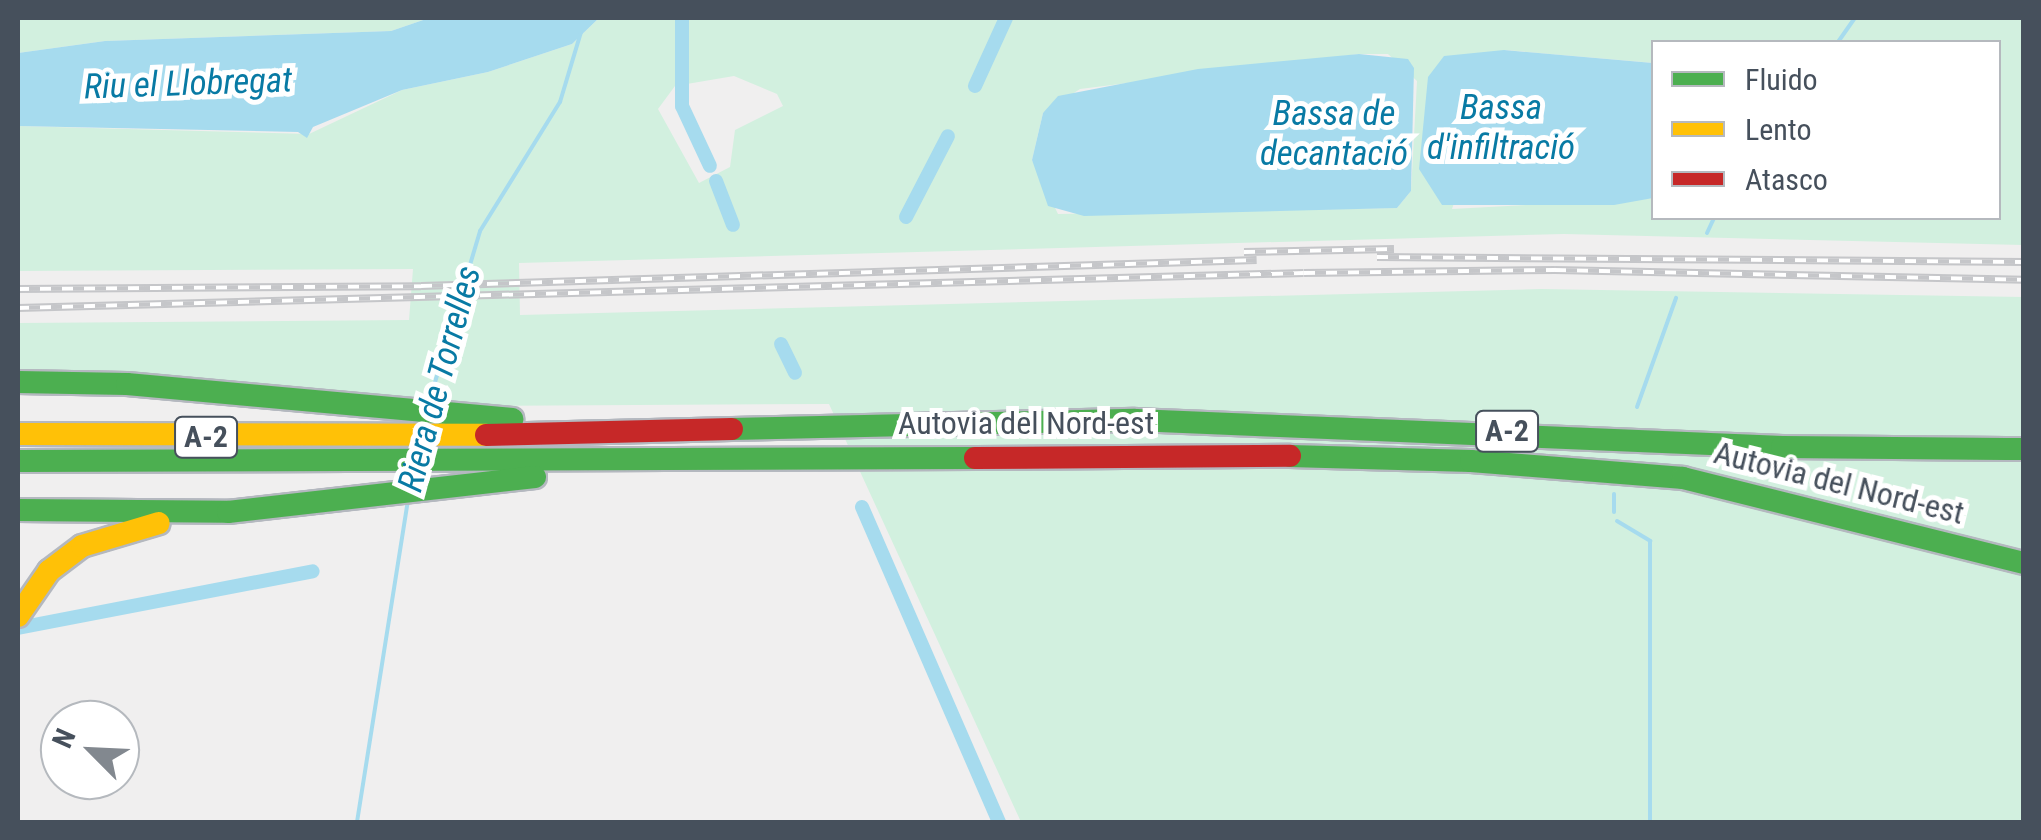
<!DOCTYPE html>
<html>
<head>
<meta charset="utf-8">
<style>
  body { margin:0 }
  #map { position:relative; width:2041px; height:840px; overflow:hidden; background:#f0efef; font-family:"Roboto Condensed",sans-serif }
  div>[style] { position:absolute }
  .green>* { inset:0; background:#d2f0df }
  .water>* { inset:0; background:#a6dbee }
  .stream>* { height:4px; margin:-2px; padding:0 2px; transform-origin:2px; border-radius:2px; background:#a6dbee }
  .canal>* { height:14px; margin:-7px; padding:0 7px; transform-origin:7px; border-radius:7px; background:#a6dbee }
  .roads { filter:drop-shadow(2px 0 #b4b8bf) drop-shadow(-2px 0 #b4b8bf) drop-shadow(0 2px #b4b8bf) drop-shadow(0 -2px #b4b8bf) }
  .fast>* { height:22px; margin:-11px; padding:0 11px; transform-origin:11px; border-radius:11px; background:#4caf50 }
  .slow>* { height:22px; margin:-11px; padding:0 11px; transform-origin:11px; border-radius:11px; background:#ffc107 }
  .jam>* { height:22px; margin:-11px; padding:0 11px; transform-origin:11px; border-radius:11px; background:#c62828 }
  .rail>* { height:8px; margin-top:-4px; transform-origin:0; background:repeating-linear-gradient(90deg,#fff 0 11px,#c5c6c9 0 22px); box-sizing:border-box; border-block:2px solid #c5c6c9 }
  span { translate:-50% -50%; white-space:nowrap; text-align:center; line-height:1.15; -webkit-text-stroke:10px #fff; paint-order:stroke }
  .shield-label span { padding:2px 8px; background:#fff; border:2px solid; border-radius:8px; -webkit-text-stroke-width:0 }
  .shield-label { font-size:30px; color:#46505c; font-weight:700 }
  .street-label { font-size:32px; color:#46505c }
  .water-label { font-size:35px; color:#087aa4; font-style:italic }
  .frame { position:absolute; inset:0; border:20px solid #46505c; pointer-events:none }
  .legend { position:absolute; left:1651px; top:40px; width:350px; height:180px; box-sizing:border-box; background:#fff; border:2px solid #b5b9be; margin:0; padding:12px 18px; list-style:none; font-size:30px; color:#46505c }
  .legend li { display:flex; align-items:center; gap:20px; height:50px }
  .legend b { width:50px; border:2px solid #b5b9be }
  .north { position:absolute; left:40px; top:700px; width:100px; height:100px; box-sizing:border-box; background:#fff; border:2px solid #b5b9be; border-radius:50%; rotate:294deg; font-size:28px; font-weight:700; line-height:40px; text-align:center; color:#46505c }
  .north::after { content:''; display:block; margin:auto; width:35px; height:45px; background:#82888f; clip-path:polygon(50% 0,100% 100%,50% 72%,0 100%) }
</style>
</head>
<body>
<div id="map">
  <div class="green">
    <div style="clip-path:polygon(18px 18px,429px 18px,391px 31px,105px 41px,18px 53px)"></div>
    <div style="clip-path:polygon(evenodd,599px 18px,2023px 18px,2023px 245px,1564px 234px,519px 263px,520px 315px,1541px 289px,2023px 297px,2023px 822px,1021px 822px,829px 404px,466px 406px,18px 371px,18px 323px,409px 320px,413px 269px,18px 271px,18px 126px,309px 134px,402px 90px,488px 72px,572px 44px,599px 18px,1654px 42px,1998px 42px,1998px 218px,1654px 218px,1653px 198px,1452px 209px,1505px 50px,1654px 63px,1654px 42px,599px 18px,1359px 54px,1388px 54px,1417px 81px,1411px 191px,1397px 208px,1058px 214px,1032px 160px,1043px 113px,1080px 89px,1359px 54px,599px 18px,734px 76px,777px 94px,783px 106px,735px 130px,730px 167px,699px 183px,658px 109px,675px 86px,734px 76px)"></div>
  </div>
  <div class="water">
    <div style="clip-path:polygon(429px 18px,599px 18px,572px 44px,488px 72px,402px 90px,313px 127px,307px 138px,298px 132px,18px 126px,18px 53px,105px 41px,391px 31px)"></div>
    <div style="clip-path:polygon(1504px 50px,1653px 63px,1653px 198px,1614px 205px,1442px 205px,1419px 169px,1428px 77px,1444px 56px)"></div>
    <div style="clip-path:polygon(1359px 54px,1408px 59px,1414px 68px,1411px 191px,1397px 208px,1084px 216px,1048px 206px,1032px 160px,1043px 113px,1058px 96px,1198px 69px)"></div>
  </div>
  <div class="stream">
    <div style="left:1838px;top:42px;width:29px;rotate:-55deg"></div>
    <div style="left:1707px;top:233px;width:17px;rotate:-65deg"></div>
    <div style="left:430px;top:399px;width:175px;rotate:-73.4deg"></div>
    <div style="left:480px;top:231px;width:152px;rotate:-58.2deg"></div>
    <div style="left:560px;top:102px;width:73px;rotate:-73.3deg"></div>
    <div style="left:1637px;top:407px;width:116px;rotate:-70.3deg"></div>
    <div style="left:1614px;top:494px;width:18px;rotate:90deg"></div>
    <div style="left:1617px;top:521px;width:39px;rotate:31deg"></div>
    <div style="left:1650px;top:541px;width:281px;rotate:90deg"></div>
    <div style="left:357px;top:822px;width:325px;rotate:-81deg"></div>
  </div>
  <div class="canal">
    <div style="left:682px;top:18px;width:88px;rotate:90deg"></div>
    <div style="left:682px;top:106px;width:66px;rotate:65deg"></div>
    <div style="left:975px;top:86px;width:75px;rotate:-65.5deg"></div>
    <div style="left:716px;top:181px;width:47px;rotate:68.9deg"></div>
    <div style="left:906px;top:217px;width:91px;rotate:-62.6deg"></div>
    <div style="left:781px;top:344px;width:32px;rotate:64deg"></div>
    <div style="left:862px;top:507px;width:344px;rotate:66.5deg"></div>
    <div style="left:18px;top:628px;width:300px;rotate:-10.9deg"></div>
  </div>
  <div class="roads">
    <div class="fast">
      <div style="left:18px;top:382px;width:109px;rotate:1.1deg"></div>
      <div style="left:127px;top:384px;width:387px;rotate:5.2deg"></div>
      <div style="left:732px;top:429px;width:403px;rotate:-1.3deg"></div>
      <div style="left:1135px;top:420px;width:648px;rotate:2.39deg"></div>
      <div style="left:1782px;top:447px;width:242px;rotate:0.5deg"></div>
      <div style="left:1290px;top:456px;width:181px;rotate:1.6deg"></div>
      <div style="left:1471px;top:461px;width:213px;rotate:4.6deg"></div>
      <div style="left:1683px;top:478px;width:351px;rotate:14deg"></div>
      <div style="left:18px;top:461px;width:957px;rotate:-0.18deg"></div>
      <div style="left:18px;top:510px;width:210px;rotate:0.5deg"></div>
      <div style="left:228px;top:512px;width:309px;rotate:-6.5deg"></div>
    </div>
    <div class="slow">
      <div style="left:18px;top:434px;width:468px;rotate:0.1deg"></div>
      <div style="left:18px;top:616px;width:55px;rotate:-55.4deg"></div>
      <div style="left:49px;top:571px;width:41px;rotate:-37.1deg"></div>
      <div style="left:82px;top:546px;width:80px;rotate:-16.6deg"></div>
    </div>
    <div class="jam">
      <div style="left:486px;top:435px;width:246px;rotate:-1.4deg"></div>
      <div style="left:975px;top:458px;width:315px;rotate:-0.4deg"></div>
    </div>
  </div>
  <div class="rail">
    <div style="left:1244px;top:252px;width:150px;rotate:-1.1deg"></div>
    <div style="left:1377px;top:257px;width:647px;rotate:0.44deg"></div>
    <div style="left:18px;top:289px;width:403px;rotate:-0.4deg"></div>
    <div style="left:421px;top:286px;width:836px;rotate:-1.78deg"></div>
    <div style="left:18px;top:308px;width:1286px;rotate:-1.56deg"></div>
    <div style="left:1304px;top:273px;width:251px;rotate:-0.7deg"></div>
    <div style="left:1555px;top:270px;width:469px;rotate:1.2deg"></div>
  </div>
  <div class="shield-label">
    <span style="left:1507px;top:431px">A-2</span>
    <span style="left:206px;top:437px">A-2</span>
  </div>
  <div class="street-label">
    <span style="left:1026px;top:423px">Autovia del Nord-est</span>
    <span style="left:1839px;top:483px;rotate:14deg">Autovia del Nord-est</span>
  </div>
  <div class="water-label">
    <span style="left:188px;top:84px;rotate:-2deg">Riu el Llobregat</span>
    <span style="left:1501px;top:128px">Bassa<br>d'infiltració</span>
    <span style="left:1334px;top:134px">Bassa de<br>decantació</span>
    <span style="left:440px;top:379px;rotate:-75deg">Riera de Torrelles</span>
  </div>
  <div class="frame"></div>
  <ul class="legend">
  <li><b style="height:12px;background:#4caf50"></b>Fluido</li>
  <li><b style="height:12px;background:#ffc107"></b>Lento</li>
  <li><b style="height:12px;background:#c62828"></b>Atasco</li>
  </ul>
  <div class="north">N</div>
</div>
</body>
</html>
